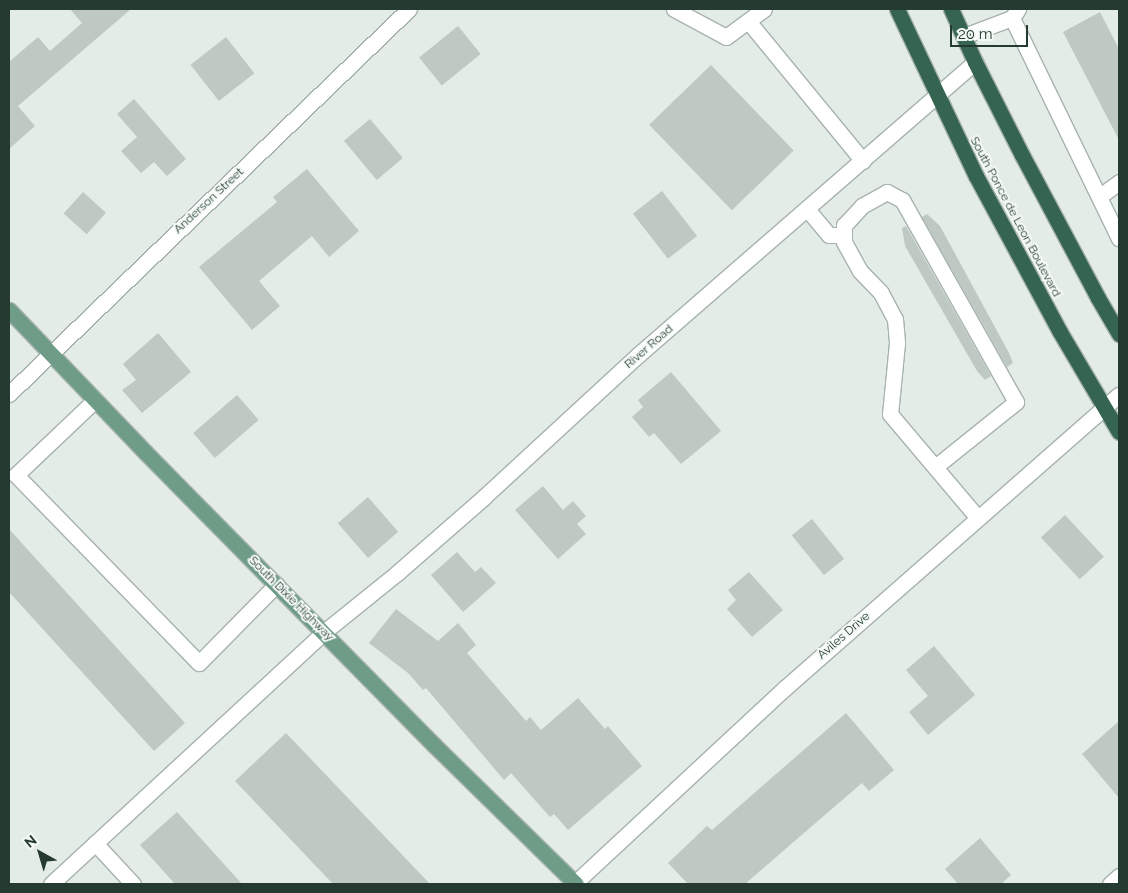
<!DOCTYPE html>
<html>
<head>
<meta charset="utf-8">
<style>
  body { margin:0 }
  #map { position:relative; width:1128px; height:893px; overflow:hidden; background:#e4ece7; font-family:Raleway,sans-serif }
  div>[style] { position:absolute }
  .building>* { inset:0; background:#bdc9c2; transform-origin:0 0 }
  .roads { filter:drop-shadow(1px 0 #a7b3ad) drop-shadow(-1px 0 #a7b3ad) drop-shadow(0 1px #a7b3ad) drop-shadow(0 -1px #a7b3ad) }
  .minor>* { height:15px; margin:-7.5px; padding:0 7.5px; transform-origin:7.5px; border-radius:7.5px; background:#fff }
  .major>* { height:15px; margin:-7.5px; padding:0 7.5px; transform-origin:7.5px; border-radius:7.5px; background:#6e9c87 }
  .highway>* { height:15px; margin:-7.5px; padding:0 7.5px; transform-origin:7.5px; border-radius:7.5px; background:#356451 }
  span { translate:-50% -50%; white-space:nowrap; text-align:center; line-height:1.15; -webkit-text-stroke:4px #f4f9f6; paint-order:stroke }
  .street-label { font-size:12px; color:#253b31 }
  .frame { position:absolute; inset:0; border:10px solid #253b31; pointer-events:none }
  .north { position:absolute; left:15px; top:828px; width:50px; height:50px; -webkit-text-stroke:4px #f4f9f6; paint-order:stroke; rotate:321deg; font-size:14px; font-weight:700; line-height:20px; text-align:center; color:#253b31 }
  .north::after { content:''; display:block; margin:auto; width:18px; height:22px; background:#253b31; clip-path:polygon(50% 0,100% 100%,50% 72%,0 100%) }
  .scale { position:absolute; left:950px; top:25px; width:78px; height:22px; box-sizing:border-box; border:2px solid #253b31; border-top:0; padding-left:6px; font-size:15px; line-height:18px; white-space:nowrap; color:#253b31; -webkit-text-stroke:4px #f4f9f6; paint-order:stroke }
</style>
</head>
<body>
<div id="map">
  <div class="building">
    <div style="clip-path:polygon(70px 9px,131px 9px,18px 106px,35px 126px,9px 149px,9px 62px,38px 37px,50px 51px,82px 23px)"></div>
    <div style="clip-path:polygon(1100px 12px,1119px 49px,1119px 140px,1063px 32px)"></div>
    <div style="left:458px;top:26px;width:36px;height:50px;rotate:51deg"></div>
    <div style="left:226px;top:37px;width:46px;height:45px;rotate:52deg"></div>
    <div style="left:711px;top:65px;width:119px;height:86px;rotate:46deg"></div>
    <div style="clip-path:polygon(134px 99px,186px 159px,167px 176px,154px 162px,141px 173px,121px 151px,137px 137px,117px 114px)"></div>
    <div style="left:370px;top:119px;width:51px;height:34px;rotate:50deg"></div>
    <div style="clip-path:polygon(307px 169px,359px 231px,329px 257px,312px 236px,259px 281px,280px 306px,252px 330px,199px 267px,277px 202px,273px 197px)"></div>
    <div style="left:662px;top:191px;width:57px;height:37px;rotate:52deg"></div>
    <div style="left:83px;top:192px;width:31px;height:29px;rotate:42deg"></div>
    <div style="clip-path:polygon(927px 214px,940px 226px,1009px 353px,1013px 363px,1007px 367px,922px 217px)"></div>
    <div style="clip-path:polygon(906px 226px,991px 376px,985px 380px,977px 371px,905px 246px,902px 228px)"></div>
    <div style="clip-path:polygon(158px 333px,191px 372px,142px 413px,122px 390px,136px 380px,123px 364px)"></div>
    <div style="clip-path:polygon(671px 372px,721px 431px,681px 464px,654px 433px,649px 437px,632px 417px,643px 407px,638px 400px)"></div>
    <div style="left:237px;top:395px;width:33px;height:58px;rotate:49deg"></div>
    <div style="clip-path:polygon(543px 486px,563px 510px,573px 501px,586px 516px,577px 524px,586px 534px,558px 559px,515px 510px)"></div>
    <div style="left:368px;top:497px;width:46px;height:40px;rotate:49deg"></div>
    <div style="left:1065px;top:515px;width:57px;height:33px;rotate:47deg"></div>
    <div style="left:812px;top:519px;width:51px;height:26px;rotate:51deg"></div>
    <div style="clip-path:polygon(9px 529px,185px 723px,154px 751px,9px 592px)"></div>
    <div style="clip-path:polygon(457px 552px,475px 572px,481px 567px,496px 583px,463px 612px,431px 575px)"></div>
    <div style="clip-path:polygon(749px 572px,783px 610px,752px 637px,727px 609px,736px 600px,728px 590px)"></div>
    <div style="clip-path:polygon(396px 609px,438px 641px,458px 623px,476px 645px,467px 653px,526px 721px,530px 717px,541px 730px,578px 698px,605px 729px,608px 726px,642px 766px,568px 830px,554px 814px,550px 817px,511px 773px,504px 780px,426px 688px,423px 690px,408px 673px,369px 643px)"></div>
    <div style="clip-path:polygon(934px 646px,975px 695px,928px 735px,909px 712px,928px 696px,906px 670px)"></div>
    <div style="clip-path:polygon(846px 713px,894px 770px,869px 791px,862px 783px,745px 884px,688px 884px,668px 863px,707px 826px,712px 830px)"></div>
    <div style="clip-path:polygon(1119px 721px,1119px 798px,1082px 754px)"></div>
    <div style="clip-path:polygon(286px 733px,430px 884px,333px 884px,235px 781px)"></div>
    <div style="clip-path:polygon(177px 812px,242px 884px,175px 884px,140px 845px)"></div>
    <div style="clip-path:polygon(980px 838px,1011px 875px,1001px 884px,958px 884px,945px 869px)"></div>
  </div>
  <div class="roads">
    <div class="minor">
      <div style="left:674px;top:9px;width:59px;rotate:28.3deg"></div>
      <div style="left:726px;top:37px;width:47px;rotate:-36.4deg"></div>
      <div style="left:1012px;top:18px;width:245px;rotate:64.1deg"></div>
      <div style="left:748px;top:21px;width:181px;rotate:50.6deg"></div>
      <div style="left:964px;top:36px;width:51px;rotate:-20.6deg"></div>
      <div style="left:1012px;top:18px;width:11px;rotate:-56deg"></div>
      <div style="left:1100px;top:196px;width:24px;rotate:-36deg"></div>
      <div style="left:807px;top:209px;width:34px;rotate:50deg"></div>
      <div style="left:829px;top:235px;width:15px"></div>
      <div style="left:9px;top:394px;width:555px;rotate:-43.91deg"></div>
      <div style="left:95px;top:400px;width:109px;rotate:136.5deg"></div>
      <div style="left:16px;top:475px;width:262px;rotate:45.8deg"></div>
      <div style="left:199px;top:663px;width:110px;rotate:-45.4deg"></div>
      <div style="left:935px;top:467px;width:104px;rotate:-38.7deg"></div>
      <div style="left:1016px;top:402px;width:232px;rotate:-119.4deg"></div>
      <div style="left:902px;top:200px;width:17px;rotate:-152deg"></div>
      <div style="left:887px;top:192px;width:29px;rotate:151deg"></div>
      <div style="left:862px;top:206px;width:26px;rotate:133deg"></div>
      <div style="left:844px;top:225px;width:17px;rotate:90deg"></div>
      <div style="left:844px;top:242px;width:33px;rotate:61deg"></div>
      <div style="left:860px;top:271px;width:30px;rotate:46deg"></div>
      <div style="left:881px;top:293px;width:30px;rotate:62deg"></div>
      <div style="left:895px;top:319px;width:24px;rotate:85deg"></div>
      <div style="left:897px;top:343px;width:71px;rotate:95.6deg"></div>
      <div style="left:890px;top:414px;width:136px;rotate:49.8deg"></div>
      <div style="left:95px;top:843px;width:56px;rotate:47.2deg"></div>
      <div style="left:575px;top:883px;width:287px;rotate:-42.9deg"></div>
      <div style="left:785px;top:688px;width:444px;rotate:-41.3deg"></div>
      <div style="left:51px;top:884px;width:372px;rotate:-42.7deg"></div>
      <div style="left:324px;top:632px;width:94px;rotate:-38.9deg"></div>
      <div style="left:397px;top:573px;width:116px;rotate:-41.1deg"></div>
      <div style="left:484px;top:497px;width:209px;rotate:-42.7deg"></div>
      <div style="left:638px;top:355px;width:447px;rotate:-41deg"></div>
      <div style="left:1110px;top:884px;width:12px;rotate:-42deg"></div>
    </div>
    <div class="major">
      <div style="left:9px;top:310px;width:197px;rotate:46.2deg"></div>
      <div style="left:145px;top:452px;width:413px;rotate:45.4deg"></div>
      <div style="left:435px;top:746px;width:197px;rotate:44.4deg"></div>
    </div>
    <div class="highway">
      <div style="left:897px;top:9px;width:185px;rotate:64.7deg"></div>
      <div style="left:976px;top:176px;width:177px;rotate:61.7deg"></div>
      <div style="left:1060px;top:332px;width:116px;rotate:59.5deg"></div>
      <div style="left:951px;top:9px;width:58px;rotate:65.6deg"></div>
      <div style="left:975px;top:62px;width:104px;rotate:63.2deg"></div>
      <div style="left:1022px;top:155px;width:162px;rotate:62deg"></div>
      <div style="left:1098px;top:298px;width:42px;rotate:59.7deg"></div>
    </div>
  </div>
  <div class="street-label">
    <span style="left:209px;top:201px;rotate:-43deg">Anderson Street</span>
    <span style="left:1015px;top:217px;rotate:62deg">South Ponce de Leon Boulevard</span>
    <span style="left:649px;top:347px;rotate:-41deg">River Road</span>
    <span style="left:291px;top:599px;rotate:45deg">South Dixie Highway</span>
    <span style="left:844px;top:636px;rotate:-41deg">Aviles Drive</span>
  </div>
  <div class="frame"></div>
  <div class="north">N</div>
  <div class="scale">20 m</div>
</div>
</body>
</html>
